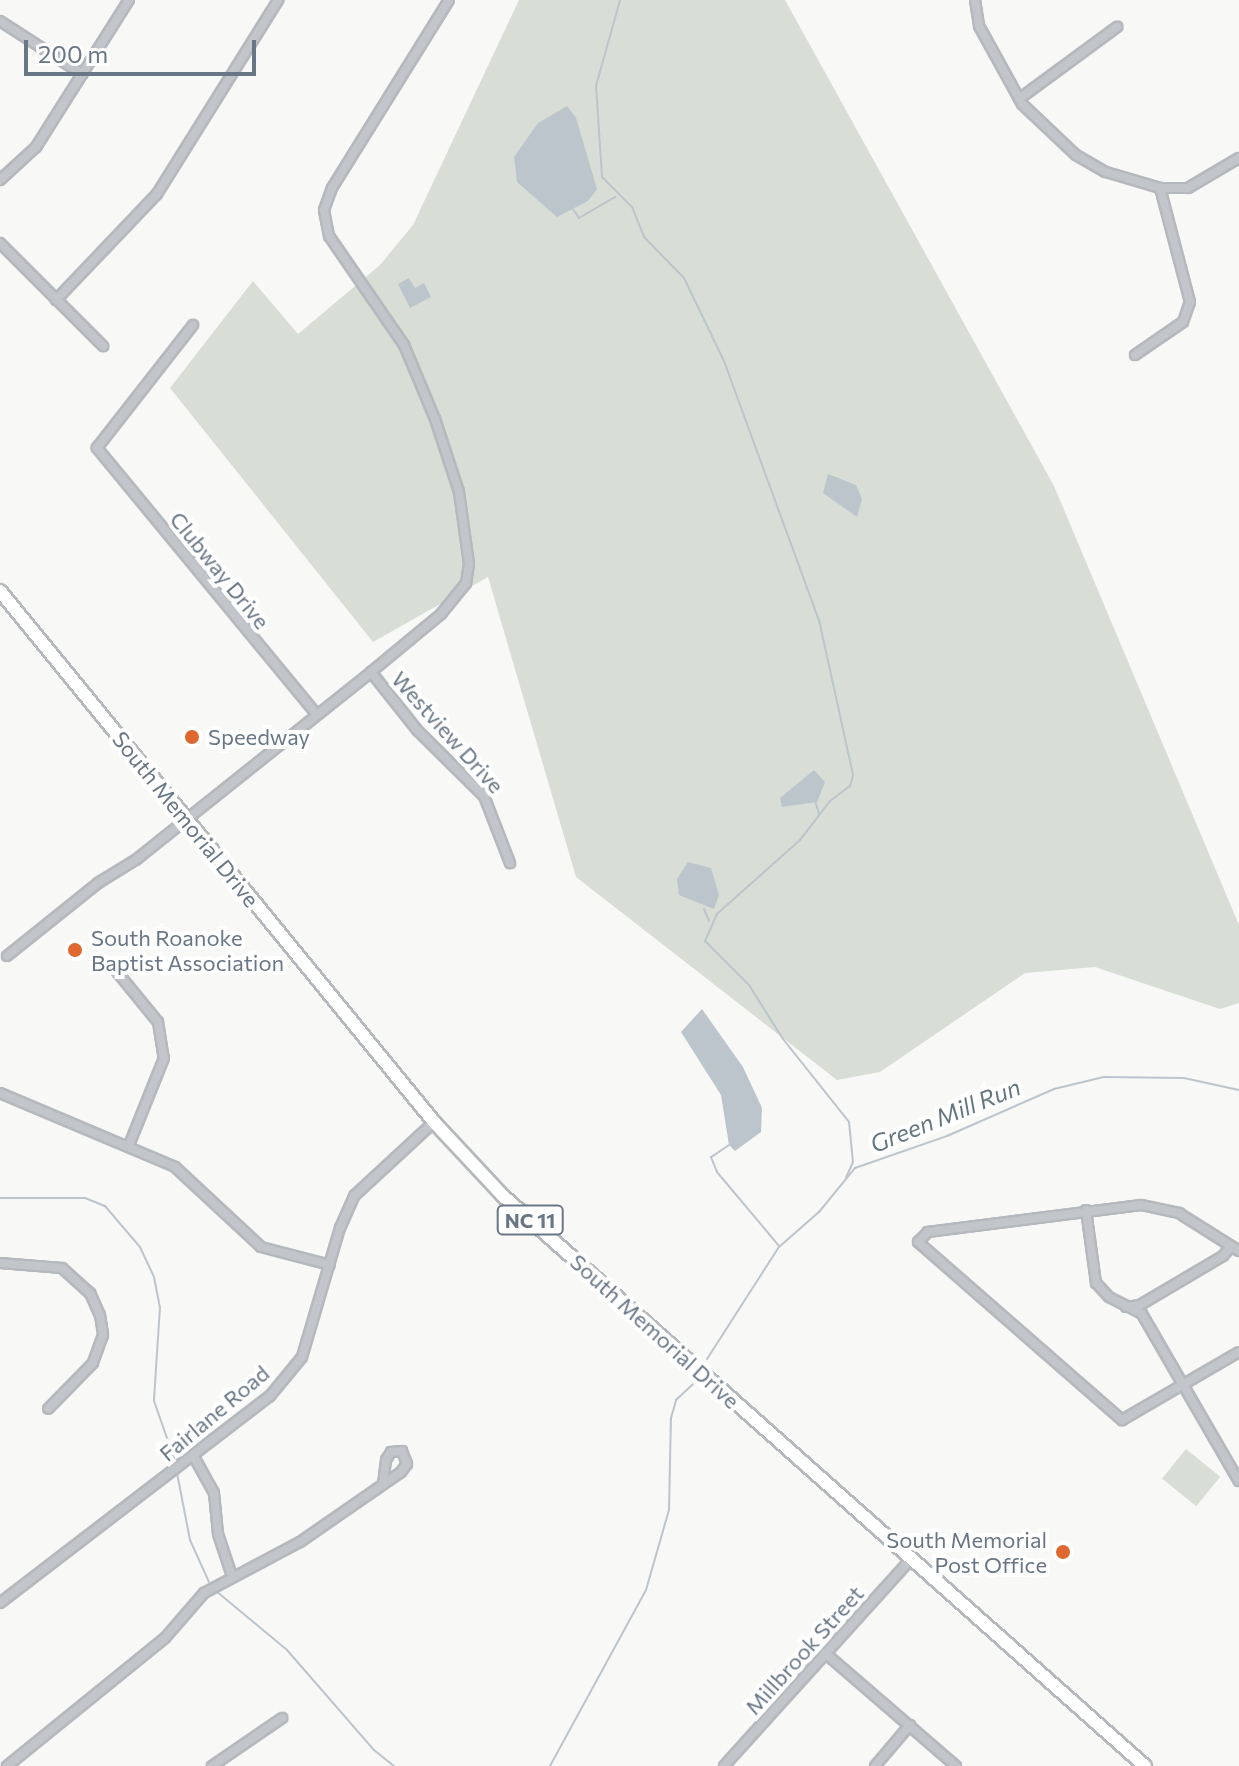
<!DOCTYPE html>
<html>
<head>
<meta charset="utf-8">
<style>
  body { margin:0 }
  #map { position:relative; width:1239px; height:1766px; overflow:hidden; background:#f8f8f6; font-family:Commissioner,sans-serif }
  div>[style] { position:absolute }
  .green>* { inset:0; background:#d8ddd5; transform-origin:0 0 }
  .water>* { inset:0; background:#bcc5cb }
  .stream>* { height:2px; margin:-1px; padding:0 1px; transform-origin:1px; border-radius:1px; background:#bcc5cb }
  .roads { filter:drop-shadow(2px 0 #b5b9bd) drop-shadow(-2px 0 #b5b9bd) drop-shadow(0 2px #b5b9bd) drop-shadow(0 -2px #b5b9bd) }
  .minor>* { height:8px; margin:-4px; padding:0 4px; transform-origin:4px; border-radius:4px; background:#c2c5c9 }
  .primary>* { height:12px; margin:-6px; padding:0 6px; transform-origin:6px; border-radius:6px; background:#fff }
  .dots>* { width:22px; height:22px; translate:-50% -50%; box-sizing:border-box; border:4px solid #fff; border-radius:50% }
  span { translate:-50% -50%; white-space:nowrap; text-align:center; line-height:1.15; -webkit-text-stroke:8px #fff; paint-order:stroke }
  .shield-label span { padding:2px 6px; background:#fff; border:2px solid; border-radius:6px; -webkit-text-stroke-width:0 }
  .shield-label { font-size:20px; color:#687686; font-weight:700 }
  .street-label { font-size:22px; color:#687686 }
  .poi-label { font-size:22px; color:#687686 }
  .left { translate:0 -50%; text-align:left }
  .right { translate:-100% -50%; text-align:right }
  .water-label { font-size:24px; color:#647781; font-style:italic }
  .scale { position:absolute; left:24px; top:40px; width:232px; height:36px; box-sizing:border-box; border:4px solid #687686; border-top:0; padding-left:10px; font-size:24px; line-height:28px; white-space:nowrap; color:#687686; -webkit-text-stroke:6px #fff; paint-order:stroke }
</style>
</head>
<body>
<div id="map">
  <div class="green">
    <div style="clip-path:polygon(519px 0,785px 0,1054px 486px,1239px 925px,1239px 1003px,1220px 1009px,1095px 967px,1025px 973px,880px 1072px,837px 1080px,576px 877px,488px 577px,373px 642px,170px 388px,253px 281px,298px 334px,380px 265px,413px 225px)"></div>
    <div style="left:1186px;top:1449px;width:44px;height:38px;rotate:39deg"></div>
  </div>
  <div class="water">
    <div style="clip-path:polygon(567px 106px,576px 118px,597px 189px,588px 201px,557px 217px,517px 182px,514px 157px,538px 123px)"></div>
    <div style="clip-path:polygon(409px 278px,415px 288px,424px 283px,431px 297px,410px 308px,398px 284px)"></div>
    <div style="clip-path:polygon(828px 474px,856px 485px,862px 499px,857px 517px,823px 493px)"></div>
    <div style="clip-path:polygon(814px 770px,825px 782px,817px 802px,782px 807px,780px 798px)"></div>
    <div style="clip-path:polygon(688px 862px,711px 868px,719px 895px,714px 909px,679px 895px,677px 879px)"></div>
    <div style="clip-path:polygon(702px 1009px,743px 1067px,762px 1108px,761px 1132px,735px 1151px,729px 1145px,721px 1095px,681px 1032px)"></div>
  </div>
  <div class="stream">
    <div style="left:620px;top:0;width:89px;rotate:105.6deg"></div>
    <div style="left:596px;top:86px;width:91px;rotate:86.2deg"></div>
    <div style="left:602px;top:177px;width:42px;rotate:45deg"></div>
    <div style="left:632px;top:207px;width:32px;rotate:68deg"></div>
    <div style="left:644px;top:237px;width:57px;rotate:45.7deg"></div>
    <div style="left:684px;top:278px;width:92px;rotate:64.3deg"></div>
    <div style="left:724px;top:361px;width:276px;rotate:69.9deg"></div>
    <div style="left:819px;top:620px;width:159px;rotate:77.6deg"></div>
    <div style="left:853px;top:775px;width:11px;rotate:105deg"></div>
    <div style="left:850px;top:786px;width:25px;rotate:143deg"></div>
    <div style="left:830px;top:801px;width:49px;rotate:127.6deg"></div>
    <div style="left:800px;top:840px;width:111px;rotate:138.3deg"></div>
    <div style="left:717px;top:914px;width:30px;rotate:114deg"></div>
    <div style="left:705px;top:941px;width:62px;rotate:45deg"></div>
    <div style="left:749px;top:985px;width:64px;rotate:57.8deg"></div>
    <div style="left:783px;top:1039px;width:106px;rotate:51.5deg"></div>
    <div style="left:849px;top:1122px;width:40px;rotate:84.3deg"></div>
    <div style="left:853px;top:1162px;width:17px;rotate:114deg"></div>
    <div style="left:573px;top:209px;width:11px;rotate:56deg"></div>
    <div style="left:579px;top:218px;width:42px;rotate:-30.3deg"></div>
    <div style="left:815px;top:801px;width:13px;rotate:72deg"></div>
    <div style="left:704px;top:909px;width:13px;rotate:67deg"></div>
    <div style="left:729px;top:1145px;width:22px;rotate:146deg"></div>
    <div style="left:711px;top:1157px;width:16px;rotate:68deg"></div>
    <div style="left:717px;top:1172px;width:97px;rotate:50deg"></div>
    <div style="left:0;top:1198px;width:85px"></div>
    <div style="left:85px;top:1198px;width:22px;rotate:22deg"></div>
    <div style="left:105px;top:1206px;width:54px;rotate:49.5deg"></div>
    <div style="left:140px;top:1247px;width:33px;rotate:65deg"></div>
    <div style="left:154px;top:1277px;width:31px;rotate:79deg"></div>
    <div style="left:160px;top:1307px;width:94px;rotate:93.7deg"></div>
    <div style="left:154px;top:1401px;width:64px;rotate:70.7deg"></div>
    <div style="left:707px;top:1359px;width:133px;rotate:-57.3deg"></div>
    <div style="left:779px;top:1247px;width:53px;rotate:-41.2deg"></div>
    <div style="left:819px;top:1212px;width:57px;rotate:-50.7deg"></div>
    <div style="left:855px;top:1168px;width:97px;rotate:-19.2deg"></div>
    <div style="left:947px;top:1136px;width:117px;rotate:-23.7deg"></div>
    <div style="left:1054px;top:1089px;width:51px;rotate:-13.5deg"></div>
    <div style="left:1104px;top:1077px;width:80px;rotate:0.7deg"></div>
    <div style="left:1184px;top:1078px;width:56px;rotate:12.3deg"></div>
    <div style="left:177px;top:1473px;width:68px;rotate:79deg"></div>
    <div style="left:190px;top:1540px;width:46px;rotate:65.7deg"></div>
    <div style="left:216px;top:1591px;width:92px;rotate:39.7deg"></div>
    <div style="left:287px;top:1650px;width:133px;rotate:49deg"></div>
    <div style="left:374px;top:1750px;width:26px;rotate:39deg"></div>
    <div style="left:550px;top:1766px;width:200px;rotate:-61.4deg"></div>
    <div style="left:646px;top:1590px;width:83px;rotate:-74deg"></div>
    <div style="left:669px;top:1510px;width:92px;rotate:-88.8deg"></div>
    <div style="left:671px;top:1418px;width:19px;rotate:-74deg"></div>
    <div style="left:676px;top:1400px;width:23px;rotate:-43deg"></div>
  </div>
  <div class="roads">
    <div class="minor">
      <div style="left:975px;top:0;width:26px;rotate:81deg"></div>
      <div style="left:979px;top:26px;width:89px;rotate:61.1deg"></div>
      <div style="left:1022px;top:104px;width:74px;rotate:43.4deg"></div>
      <div style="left:1076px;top:155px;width:34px;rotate:30deg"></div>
      <div style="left:1106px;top:172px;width:56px;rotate:16.5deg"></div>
      <div style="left:1160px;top:188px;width:28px"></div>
      <div style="left:1188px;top:188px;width:59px;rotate:-30.5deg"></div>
      <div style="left:0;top:21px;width:98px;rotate:32.9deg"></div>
      <div style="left:1019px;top:99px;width:122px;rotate:-36.3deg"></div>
      <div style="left:0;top:180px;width:49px;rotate:-42.5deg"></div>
      <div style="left:36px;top:147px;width:174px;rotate:-57.7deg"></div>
      <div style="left:0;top:243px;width:146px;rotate:45deg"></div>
      <div style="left:56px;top:300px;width:146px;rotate:-46.4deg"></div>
      <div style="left:157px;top:194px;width:229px;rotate:-58deg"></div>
      <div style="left:193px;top:325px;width:156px;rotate:128deg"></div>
      <div style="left:97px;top:448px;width:345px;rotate:50.5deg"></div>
      <div style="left:1135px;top:355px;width:58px;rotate:-34.5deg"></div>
      <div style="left:1183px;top:322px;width:21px;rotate:-71deg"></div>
      <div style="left:1190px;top:302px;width:118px;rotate:-104.7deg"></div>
      <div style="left:371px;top:672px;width:75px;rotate:51.5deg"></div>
      <div style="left:418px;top:731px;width:93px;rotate:44.6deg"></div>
      <div style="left:484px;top:796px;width:72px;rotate:68.8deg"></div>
      <div style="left:7px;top:956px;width:117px;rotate:-38.7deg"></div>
      <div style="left:98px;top:883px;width:46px;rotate:-31.6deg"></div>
      <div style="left:137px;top:859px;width:300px;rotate:-38.6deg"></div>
      <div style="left:371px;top:672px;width:91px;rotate:-39.6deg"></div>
      <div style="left:441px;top:614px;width:40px;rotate:-51deg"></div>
      <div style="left:466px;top:583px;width:19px;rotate:-81deg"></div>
      <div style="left:469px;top:564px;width:73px;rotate:-97.9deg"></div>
      <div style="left:459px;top:492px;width:77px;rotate:-108.2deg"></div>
      <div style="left:435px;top:419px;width:80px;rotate:-112.7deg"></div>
      <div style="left:404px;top:345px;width:132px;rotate:-124.5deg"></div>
      <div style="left:329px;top:236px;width:26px;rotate:-101deg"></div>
      <div style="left:324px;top:210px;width:23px;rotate:-70deg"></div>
      <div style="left:332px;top:188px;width:221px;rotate:-58.1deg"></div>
      <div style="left:113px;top:967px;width:71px;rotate:50.7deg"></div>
      <div style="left:158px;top:1022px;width:36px;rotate:81deg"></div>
      <div style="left:164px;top:1058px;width:94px;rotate:111.9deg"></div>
      <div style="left:0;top:1093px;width:190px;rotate:22.9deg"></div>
      <div style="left:175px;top:1167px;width:117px;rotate:42.9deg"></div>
      <div style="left:261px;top:1247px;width:71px;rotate:14.6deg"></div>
      <div style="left:1086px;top:1210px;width:74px;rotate:82.2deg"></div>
      <div style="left:1096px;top:1283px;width:19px;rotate:47deg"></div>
      <div style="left:1109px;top:1297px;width:37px;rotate:27deg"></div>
      <div style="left:1142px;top:1314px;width:193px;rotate:59.9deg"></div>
      <div style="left:1239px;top:1251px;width:71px;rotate:-147.7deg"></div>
      <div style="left:1179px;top:1213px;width:39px;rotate:-168deg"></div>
      <div style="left:1141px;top:1205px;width:215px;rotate:172.8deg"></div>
      <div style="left:928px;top:1232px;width:14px;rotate:135deg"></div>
      <div style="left:918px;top:1242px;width:271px;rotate:41.1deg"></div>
      <div style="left:1122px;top:1420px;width:135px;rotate:-30.2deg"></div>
      <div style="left:0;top:1263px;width:62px;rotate:4.6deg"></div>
      <div style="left:62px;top:1268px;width:38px;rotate:42deg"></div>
      <div style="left:90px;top:1293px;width:24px;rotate:66deg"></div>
      <div style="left:100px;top:1315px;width:20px;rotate:81deg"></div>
      <div style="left:103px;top:1335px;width:30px;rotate:110deg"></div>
      <div style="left:93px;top:1363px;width:64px;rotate:134.4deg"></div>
      <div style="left:1126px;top:1307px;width:14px;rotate:-8deg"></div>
      <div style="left:1140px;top:1305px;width:96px;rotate:-30.6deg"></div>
      <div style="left:1223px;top:1256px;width:13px;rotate:-51deg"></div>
      <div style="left:193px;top:1455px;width:43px;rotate:61.1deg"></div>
      <div style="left:214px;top:1493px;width:41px;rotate:84.4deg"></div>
      <div style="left:218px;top:1534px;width:44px;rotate:71.6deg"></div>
      <div style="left:0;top:1603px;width:340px;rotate:-37.5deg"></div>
      <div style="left:270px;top:1396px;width:50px;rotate:-50.6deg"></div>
      <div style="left:302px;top:1357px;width:134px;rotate:-73.6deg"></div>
      <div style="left:340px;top:1228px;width:36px;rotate:-66deg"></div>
      <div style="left:355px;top:1195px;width:108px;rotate:-42.7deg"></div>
      <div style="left:825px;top:1653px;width:173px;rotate:40.8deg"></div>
      <div style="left:7px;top:1766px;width:203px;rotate:-39deg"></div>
      <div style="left:165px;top:1638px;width:60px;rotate:-49.1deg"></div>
      <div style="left:204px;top:1593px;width:109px;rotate:-28deg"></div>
      <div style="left:300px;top:1542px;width:123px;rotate:-34.7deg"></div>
      <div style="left:401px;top:1472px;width:10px;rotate:-53deg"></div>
      <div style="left:407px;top:1464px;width:14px;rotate:-111deg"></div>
      <div style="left:402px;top:1451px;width:11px;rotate:175deg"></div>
      <div style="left:391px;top:1452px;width:9px;rotate:122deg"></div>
      <div style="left:386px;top:1460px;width:23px;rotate:97deg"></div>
      <div style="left:212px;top:1766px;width:85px;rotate:-34.4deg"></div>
      <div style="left:724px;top:1766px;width:279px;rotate:-47.9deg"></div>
      <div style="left:875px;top:1766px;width:54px;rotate:-49.5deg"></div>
    </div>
    <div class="primary">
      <div style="left:0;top:591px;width:686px;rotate:50.74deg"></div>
      <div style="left:434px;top:1122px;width:100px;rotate:47deg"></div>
      <div style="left:502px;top:1195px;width:860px;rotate:41.61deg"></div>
    </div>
  </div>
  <div class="dots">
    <div style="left:192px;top:737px;background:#df6730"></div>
    <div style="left:75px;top:950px;background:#df6730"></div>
    <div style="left:1063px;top:1552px;background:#df6730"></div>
  </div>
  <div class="shield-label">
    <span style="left:530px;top:1220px">NC 11</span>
  </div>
  <div class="street-label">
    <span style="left:220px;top:570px;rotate:51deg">Clubway Drive</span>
    <span style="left:448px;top:732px;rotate:48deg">Westview Drive</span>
    <span style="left:186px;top:819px;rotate:51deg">South Memorial Drive</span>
    <span style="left:655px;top:1331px;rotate:42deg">South Memorial Drive</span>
    <span style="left:214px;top:1413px;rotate:-40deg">Fairlane Road</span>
    <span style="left:804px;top:1650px;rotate:-48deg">Millbrook Street</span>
  </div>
  <div class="poi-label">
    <span class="left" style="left:208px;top:737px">Speedway</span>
    <span class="left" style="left:91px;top:950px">South Roanoke<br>Baptist Association</span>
    <span class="right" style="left:1047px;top:1552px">South Memorial<br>Post Office</span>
  </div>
  <div class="water-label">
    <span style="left:945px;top:1115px;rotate:-22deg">Green Mill Run</span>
  </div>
  <div class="scale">200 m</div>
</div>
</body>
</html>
